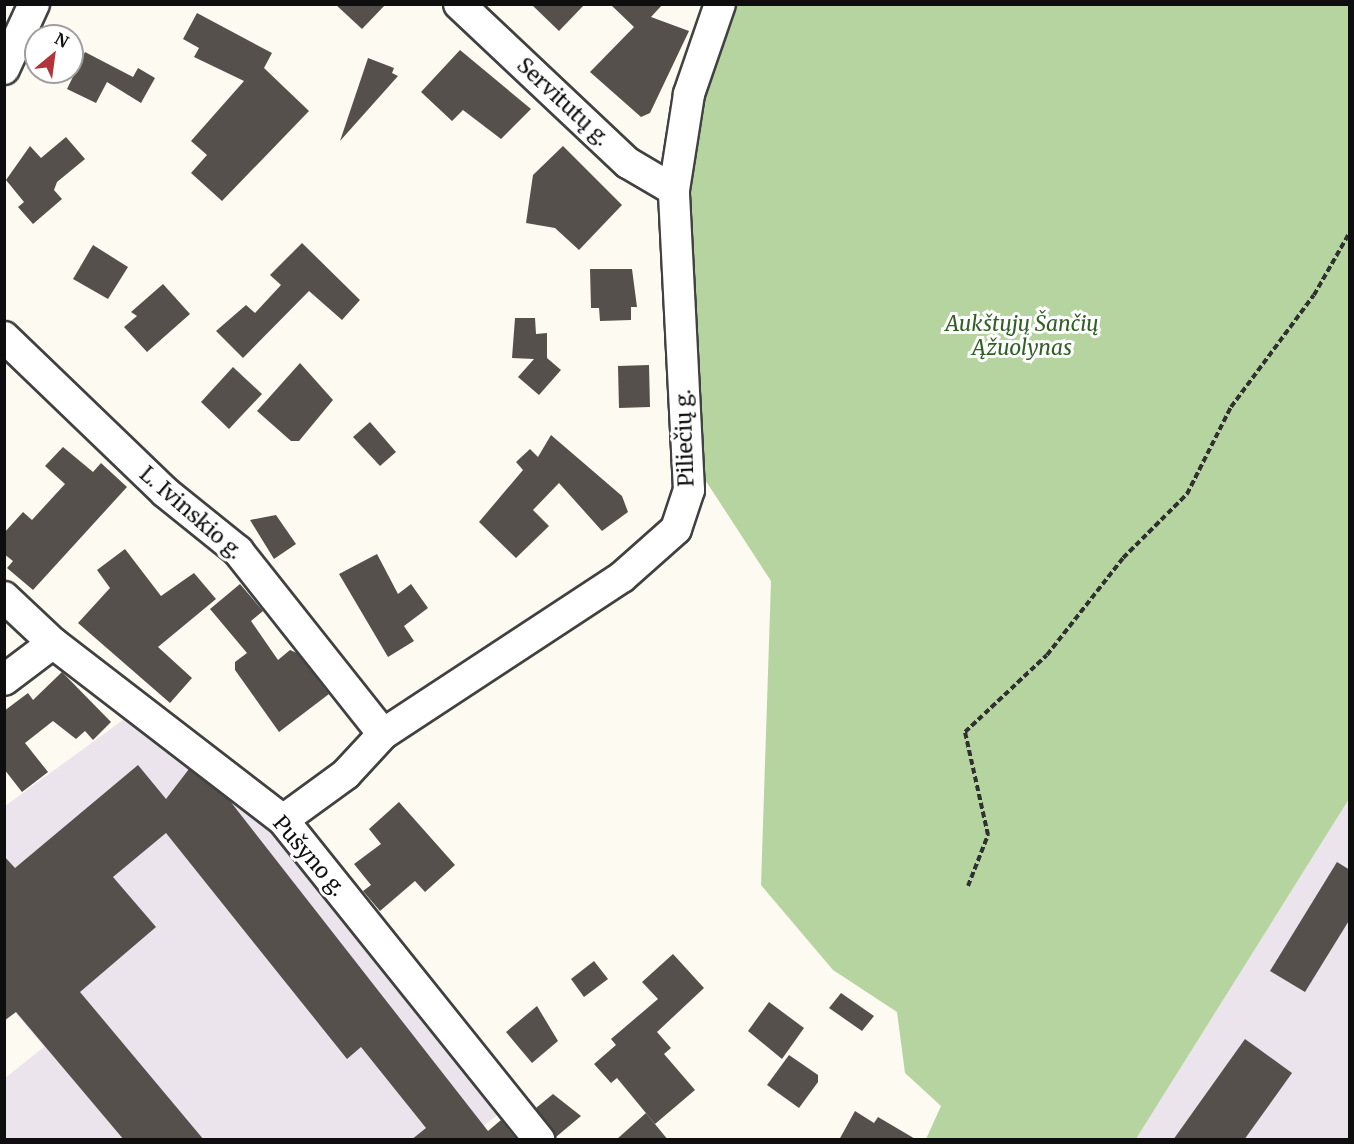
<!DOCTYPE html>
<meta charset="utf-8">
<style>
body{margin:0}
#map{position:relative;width:1354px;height:1144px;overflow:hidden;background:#fdfbf1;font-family:Merriweather,serif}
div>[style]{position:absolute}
.industrial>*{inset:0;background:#ebe4ec}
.forest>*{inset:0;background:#b6d49f}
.building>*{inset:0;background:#56504c}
.path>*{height:4px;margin-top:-2px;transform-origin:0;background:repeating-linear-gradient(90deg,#303030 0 6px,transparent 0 9px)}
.roads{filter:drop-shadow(2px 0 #414141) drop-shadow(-2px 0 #414141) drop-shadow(0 2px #414141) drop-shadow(0 -2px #414141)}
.street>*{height:30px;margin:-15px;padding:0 15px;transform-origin:15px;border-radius:15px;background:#fff}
span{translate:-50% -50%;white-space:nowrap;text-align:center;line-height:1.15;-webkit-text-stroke:6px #fff;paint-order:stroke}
.street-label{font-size:21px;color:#0e0e0e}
.park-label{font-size:21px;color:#316025;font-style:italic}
.frame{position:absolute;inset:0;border:6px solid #0e0e0e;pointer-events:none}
.north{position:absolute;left:24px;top:24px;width:60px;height:60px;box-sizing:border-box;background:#fff;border:2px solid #9f9f9f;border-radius:50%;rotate:29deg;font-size:16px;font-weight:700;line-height:24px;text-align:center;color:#0e0e0e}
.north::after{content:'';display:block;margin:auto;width:21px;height:27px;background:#b03439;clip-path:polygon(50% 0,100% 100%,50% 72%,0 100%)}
</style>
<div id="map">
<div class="industrial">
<i style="clip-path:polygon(127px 717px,255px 810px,500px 1113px,467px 1139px,5px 1140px,5px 1078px,44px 1047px,5px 1000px,5px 806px)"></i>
<i style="clip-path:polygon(1349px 799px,1349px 1139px,1136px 1139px)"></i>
</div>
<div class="forest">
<i style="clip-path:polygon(735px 5px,1349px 5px,1349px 799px,1136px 1139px,926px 1139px,941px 1106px,905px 1073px,897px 1012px,833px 970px,761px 885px,771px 581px,700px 472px,688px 197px,703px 101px)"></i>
</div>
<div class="building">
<i style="clip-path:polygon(335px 4px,386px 4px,362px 29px)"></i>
<i style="clip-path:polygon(531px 4px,585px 4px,559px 31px)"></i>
<i style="clip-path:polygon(610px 4px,663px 4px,651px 17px,689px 31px,650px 113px,641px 117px,590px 72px,634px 27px)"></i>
<i style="clip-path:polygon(197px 13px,272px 53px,264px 68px,309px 111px,222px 201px,191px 173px,207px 155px,191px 141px,244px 81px,194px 57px,199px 48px,183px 39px)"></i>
<i style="clip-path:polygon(460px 50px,531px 109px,501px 139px,463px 110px,452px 121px,421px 92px)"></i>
<i style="clip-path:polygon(85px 52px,133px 77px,138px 68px,155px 78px,141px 103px,107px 82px,96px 103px,67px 89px)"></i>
<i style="clip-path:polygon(368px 58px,394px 68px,392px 73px,398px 76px,340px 141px)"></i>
<i style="clip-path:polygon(66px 137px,85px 159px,57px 182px,54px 190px,62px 199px,33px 224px,18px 207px,24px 202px,6px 180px,30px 146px,41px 158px)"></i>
<i style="clip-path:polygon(563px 146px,622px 205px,579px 250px,555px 228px,526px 223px,533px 175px)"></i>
<i style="clip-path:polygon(302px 243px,360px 300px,342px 320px,309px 291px,243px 358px,216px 331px,246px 305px,255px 313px,281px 285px,270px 275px)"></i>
<i style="clip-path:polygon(93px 245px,128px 267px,108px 299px,73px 279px)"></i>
<i style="clip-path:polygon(590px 269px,632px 269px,637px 307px,631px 307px,631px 320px,600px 321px,599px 308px,591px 308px)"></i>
<i style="clip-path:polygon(163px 284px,190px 314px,147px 352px,124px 327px,137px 316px,131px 312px)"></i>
<i style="clip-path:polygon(515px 318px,535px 318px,536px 334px,547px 333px,547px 358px,561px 370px,539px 395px,518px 377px,534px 359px,512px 358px)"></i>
<i style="clip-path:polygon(300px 363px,333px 400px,299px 441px,291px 441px,257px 411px)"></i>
<i style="clip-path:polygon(649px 365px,650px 407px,619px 408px,618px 366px)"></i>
<i style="clip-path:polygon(233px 367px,262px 394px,229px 429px,201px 402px)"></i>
<i style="clip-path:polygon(370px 422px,396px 452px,380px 466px,353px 437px)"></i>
<i style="clip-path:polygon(551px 435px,622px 496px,628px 512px,602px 531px,559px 483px,533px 510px,549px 526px,516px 558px,479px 522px,523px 470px,516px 462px,530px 449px,538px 457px)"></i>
<i style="clip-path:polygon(63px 447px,93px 472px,101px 463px,127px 487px,33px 590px,7px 568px,13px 561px,4px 554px,4px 533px,23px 512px,32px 520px,65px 484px,45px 466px)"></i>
<i style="clip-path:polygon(276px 515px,296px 544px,274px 559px,250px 520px)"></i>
<i style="clip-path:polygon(125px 549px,161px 596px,194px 573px,216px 599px,158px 647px,192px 678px,170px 703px,78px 623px,110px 588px,97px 570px)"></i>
<i style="clip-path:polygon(377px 554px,398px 594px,411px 584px,428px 608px,404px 626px,414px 641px,388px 657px,339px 574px)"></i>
<i style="clip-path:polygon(240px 584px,263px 611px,251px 621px,278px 660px,290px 650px,297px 653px,329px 694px,279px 732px,235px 670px,235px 662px,247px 653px,210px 609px)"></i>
<i style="clip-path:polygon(62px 672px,111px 722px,93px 740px,85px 731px,76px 739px,53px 721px,25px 743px,48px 772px,22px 792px,4px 769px,4px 711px,28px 693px,33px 700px)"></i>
<i style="clip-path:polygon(138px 765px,166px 799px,189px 769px,230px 801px,488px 1131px,501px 1120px,517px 1140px,411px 1140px,426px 1128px,361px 1047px,347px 1059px,166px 833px,113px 877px,156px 927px,80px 992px,204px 1140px,124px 1140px,16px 1012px,4px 1021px,4px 856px,15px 868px)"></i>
<i style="clip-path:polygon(399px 802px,455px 865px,425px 892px,415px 881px,380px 911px,363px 891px,371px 885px,354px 864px,381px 844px,369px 829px)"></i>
<i style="clip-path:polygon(1337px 862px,1350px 870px,1350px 919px,1305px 992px,1270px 971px)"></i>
<i style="clip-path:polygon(673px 954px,704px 988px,657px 1032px,671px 1048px,664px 1054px,695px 1090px,655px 1124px,617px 1078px,611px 1083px,594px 1064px,616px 1045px,611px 1039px,658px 999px,642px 982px)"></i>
<i style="clip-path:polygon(594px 961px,608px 979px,584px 997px,571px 979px)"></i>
<i style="clip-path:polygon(841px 993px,874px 1016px,862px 1031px,829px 1008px)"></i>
<i style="clip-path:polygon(769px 1002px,804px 1028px,782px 1059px,748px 1031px)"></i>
<i style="clip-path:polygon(537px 1006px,558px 1041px,532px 1063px,506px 1032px)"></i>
<i style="clip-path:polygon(1245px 1039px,1292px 1073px,1244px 1140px,1173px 1140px)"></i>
<i style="clip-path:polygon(789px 1055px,818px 1075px,818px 1082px,799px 1108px,767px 1085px)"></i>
<i style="clip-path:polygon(553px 1094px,581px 1116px,556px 1137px,536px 1108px)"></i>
<i style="clip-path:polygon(855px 1111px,874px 1123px,878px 1117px,917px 1140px,839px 1140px)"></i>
<i style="clip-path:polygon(646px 1113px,668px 1140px,616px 1140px)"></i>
</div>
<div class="path">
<i style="left:968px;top:886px;width:55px;rotate:-68.6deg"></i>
<i style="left:988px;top:835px;width:106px;rotate:-102.6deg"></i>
<i style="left:965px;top:732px;width:112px;rotate:-43.2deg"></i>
<i style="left:1047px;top:655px;width:123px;rotate:-51.9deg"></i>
<i style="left:1123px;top:558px;width:91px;rotate:-45deg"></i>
<i style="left:1187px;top:494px;width:97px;rotate:-63.2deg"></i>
<i style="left:1231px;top:407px;width:139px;rotate:-53.5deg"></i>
<i style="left:1314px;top:295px;width:73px;rotate:-60.3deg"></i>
</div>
<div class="roads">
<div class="street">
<i style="left:459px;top:4px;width:232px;rotate:43.3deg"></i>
<i style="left:628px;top:163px;width:53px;rotate:30.4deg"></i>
<i style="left:4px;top:69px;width:72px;rotate:-65.2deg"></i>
<i style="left:4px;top:337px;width:223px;rotate:43.9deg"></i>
<i style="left:165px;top:492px;width:94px;rotate:38.9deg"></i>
<i style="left:238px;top:551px;width:233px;rotate:51.6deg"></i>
<i style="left:4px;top:597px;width:67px;rotate:43.2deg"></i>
<i style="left:53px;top:643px;width:290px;rotate:37.6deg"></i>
<i style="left:283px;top:820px;width:410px;rotate:51.3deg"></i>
<i style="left:4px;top:680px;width:61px;rotate:-37.1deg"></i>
<i style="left:283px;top:820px;width:78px;rotate:-36.1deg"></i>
<i style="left:346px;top:774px;width:54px;rotate:-47.2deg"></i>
<i style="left:383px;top:734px;width:286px;rotate:-33.3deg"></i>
<i style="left:622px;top:577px;width:72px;rotate:-41.6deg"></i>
<i style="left:676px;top:529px;width:41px;rotate:-71.6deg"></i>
<i style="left:689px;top:490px;width:300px;rotate:-92.9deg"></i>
<i style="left:674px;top:190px;width:97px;rotate:-81.1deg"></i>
<i style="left:689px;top:94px;width:95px;rotate:-71deg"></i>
</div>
</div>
<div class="street-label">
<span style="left:563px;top:102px;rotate:43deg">Servitutų g.</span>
<span style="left:685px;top:438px;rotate:-92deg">Piliečių g.</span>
<span style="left:191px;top:513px;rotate:41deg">L. Ivinskio g.</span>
<span style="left:309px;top:856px;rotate:49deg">Pušyno g.</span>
</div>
<div class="park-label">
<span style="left:1022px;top:336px">Aukštųjų Šančių<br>Ąžuolynas</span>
</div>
<div class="frame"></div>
<div class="north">N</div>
</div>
